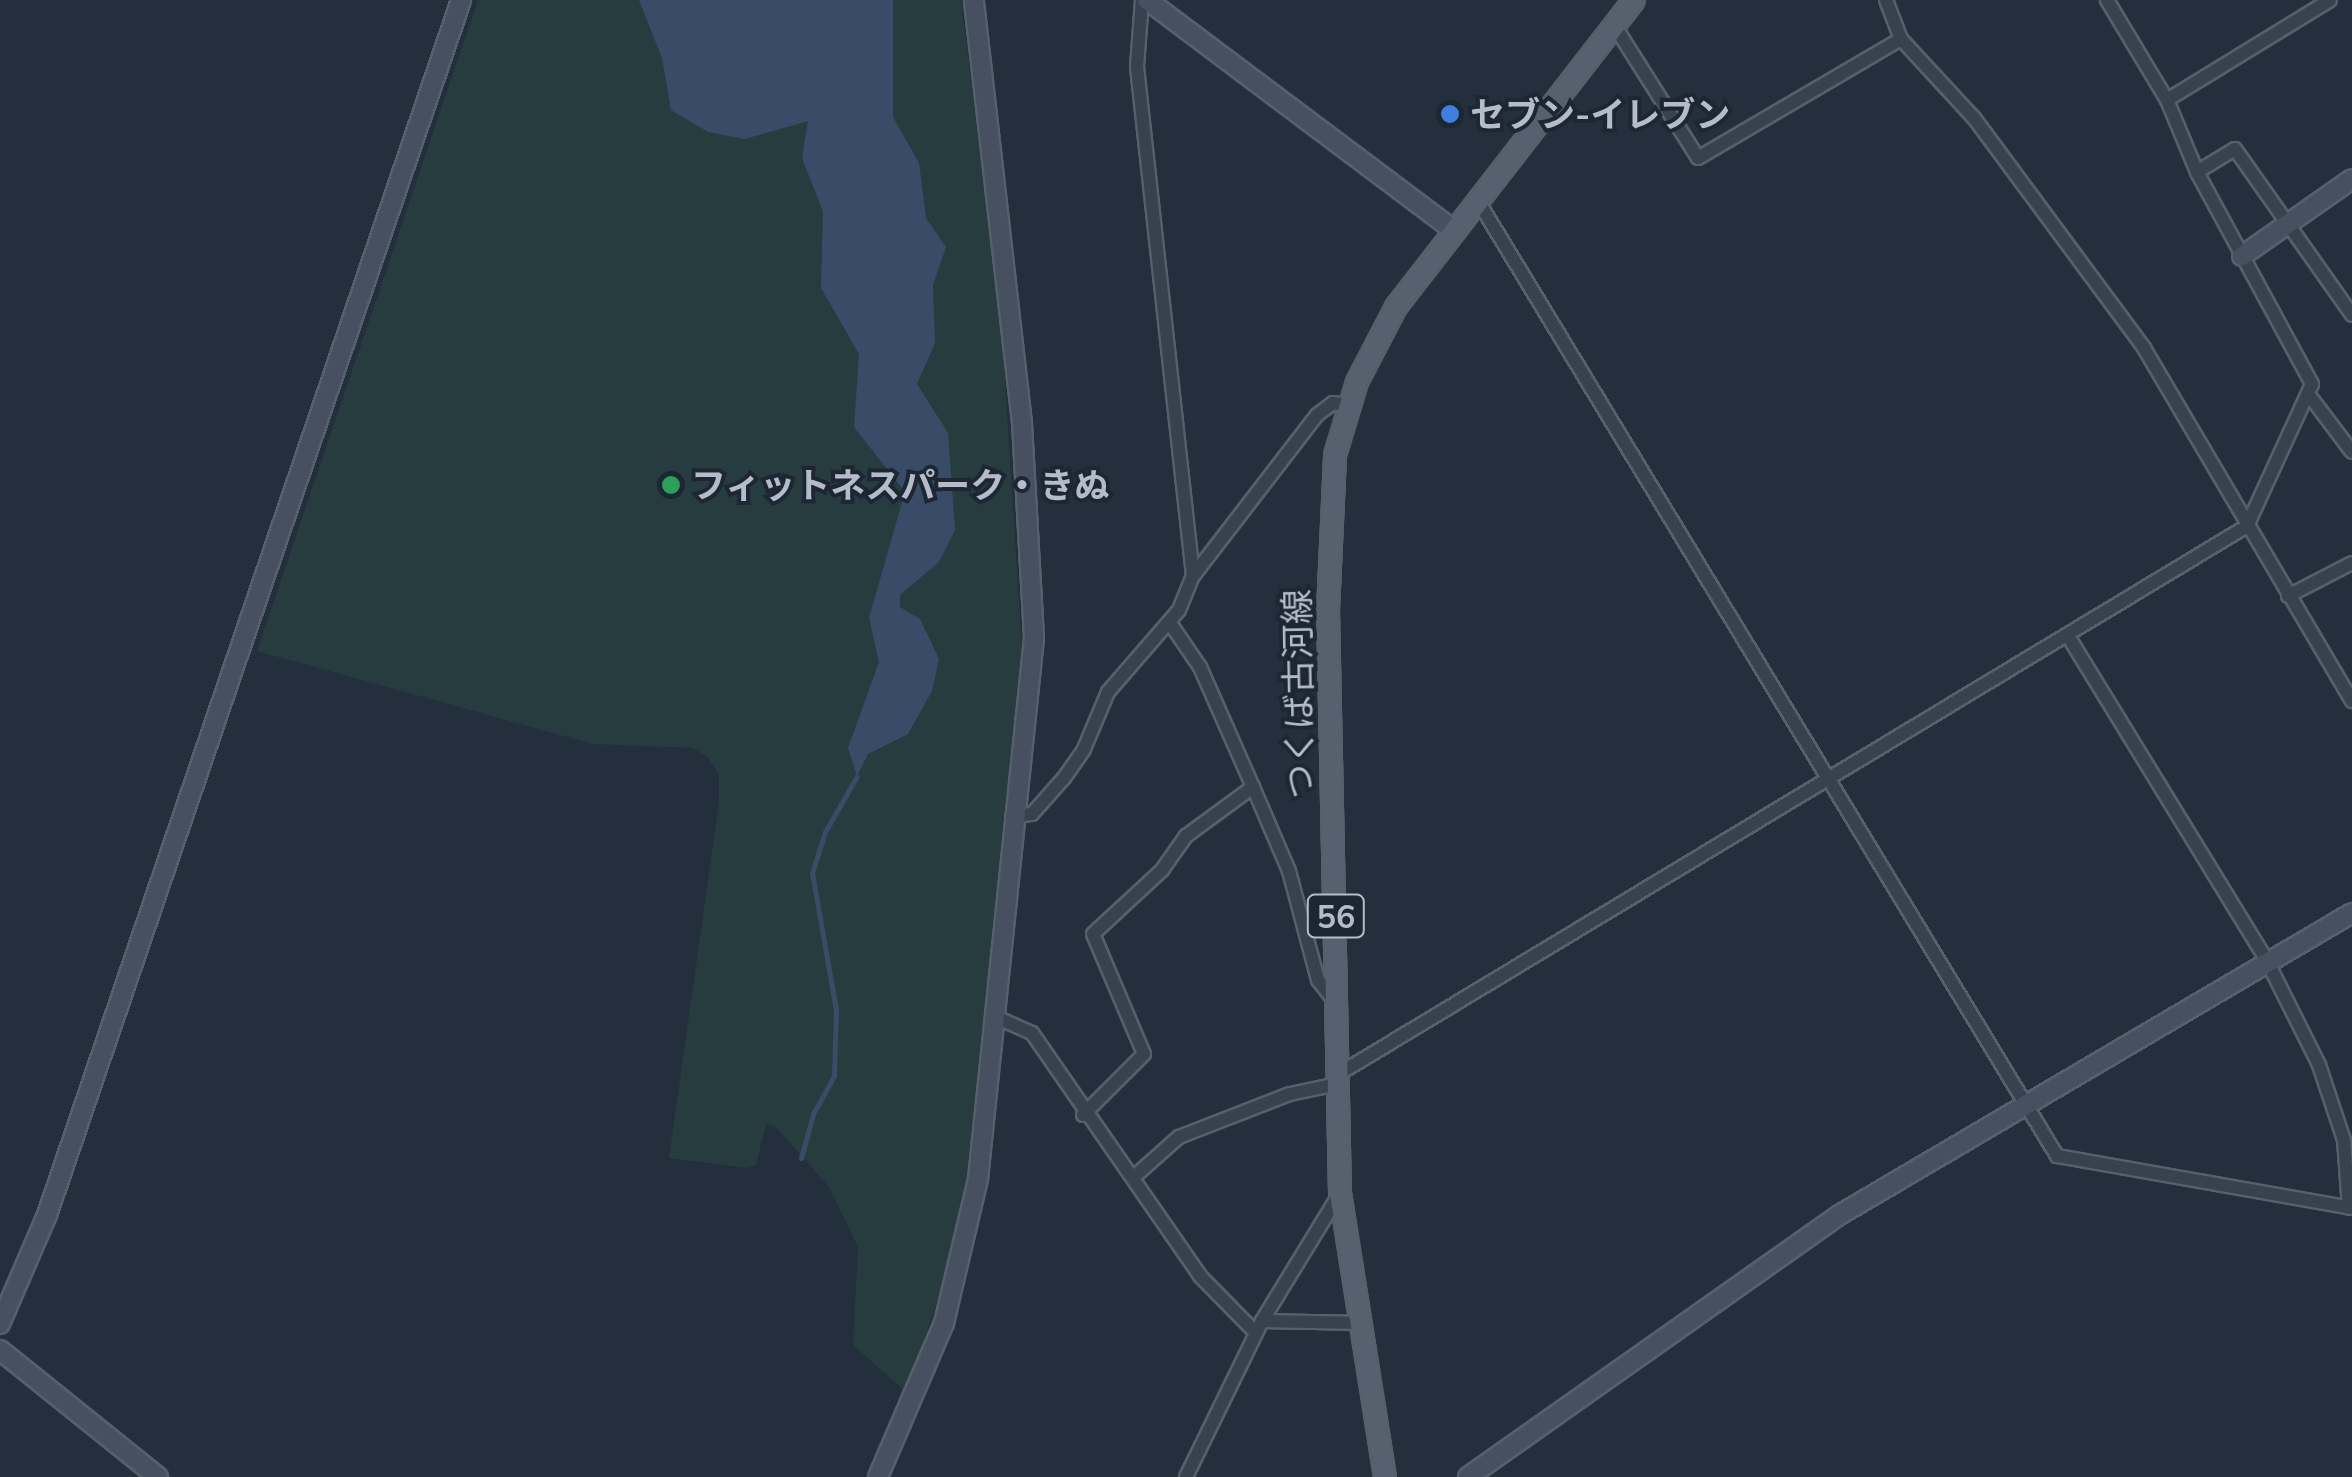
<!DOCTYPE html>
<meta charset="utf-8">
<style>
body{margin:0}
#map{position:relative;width:2352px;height:1477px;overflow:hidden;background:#242f3e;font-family:Mulish,"Noto Sans JP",sans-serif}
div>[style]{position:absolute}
.green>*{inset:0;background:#263c3f}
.water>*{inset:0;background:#394c67}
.stream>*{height:5px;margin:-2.5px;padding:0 2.5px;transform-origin:2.5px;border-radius:2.5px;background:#394c67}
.roads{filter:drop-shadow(2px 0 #565f6c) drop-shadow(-2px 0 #565f6c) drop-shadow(0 2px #565f6c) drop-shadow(0 -2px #565f6c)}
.street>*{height:12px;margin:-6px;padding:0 6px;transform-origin:6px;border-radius:6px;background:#38414e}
.secondary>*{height:18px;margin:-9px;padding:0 9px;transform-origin:9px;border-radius:9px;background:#465061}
.primary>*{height:20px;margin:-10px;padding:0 10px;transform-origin:10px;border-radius:10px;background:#56606e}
.dots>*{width:28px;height:28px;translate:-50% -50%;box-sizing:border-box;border:5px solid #1d2633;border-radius:50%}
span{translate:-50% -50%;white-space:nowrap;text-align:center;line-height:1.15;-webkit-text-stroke:8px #1d2633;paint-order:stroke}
.shield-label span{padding:2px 8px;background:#1d2633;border:2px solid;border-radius:8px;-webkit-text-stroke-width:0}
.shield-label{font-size:32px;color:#b4bcc9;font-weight:700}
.poi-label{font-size:35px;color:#b4bcc9;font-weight:700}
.left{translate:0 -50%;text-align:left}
.street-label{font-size:35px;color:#b4bcc9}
</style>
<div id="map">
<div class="green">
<i style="clip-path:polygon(478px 0,961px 0,1001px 318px,1022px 649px,969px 1180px,946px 1276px,906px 1392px,853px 1345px,858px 1247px,829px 1187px,775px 1126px,766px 1124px,756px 1165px,747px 1168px,669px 1158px,719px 802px,719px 775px,708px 757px,693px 748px,593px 744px,257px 651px)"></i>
</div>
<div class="water">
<i style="clip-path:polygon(639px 0,893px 0,893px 117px,919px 163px,926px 218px,946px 247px,933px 285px,935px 343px,917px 384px,948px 433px,955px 530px,939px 562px,900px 595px,900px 607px,920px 619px,939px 659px,932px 691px,908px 734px,868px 754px,857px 776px,848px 748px,879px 662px,869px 618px,905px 492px,854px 427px,859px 354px,821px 288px,823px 212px,802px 158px,808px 121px,745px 139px,708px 132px,671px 110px,662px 58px)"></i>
</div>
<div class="stream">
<i style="left:801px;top:1158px;width:46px;rotate:-74.7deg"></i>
<i style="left:813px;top:1114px;width:43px;rotate:-61.1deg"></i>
<i style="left:834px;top:1076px;width:66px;rotate:-88.3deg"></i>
<i style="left:836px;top:1010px;width:139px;rotate:-99.9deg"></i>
<i style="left:812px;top:873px;width:43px;rotate:-72.4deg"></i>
<i style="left:825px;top:832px;width:64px;rotate:-60.3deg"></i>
</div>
<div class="roads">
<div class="street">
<i style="left:1142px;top:0;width:67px;rotate:94.3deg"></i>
<i style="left:1137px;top:67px;width:512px;rotate:83.72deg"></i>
<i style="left:1886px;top:0;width:42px;rotate:69deg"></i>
<i style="left:1901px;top:39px;width:108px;rotate:47.3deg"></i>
<i style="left:1974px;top:118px;width:286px;rotate:53.5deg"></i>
<i style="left:2144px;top:348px;width:410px;rotate:59.5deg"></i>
<i style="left:1614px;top:25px;width:157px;rotate:57.7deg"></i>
<i style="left:1698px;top:158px;width:235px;rotate:-30.4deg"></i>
<i style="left:2167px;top:100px;width:191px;rotate:-31.5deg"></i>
<i style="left:2197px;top:172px;width:44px;rotate:-31.2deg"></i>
<i style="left:2235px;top:149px;width:203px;rotate:54.8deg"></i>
<i style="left:1478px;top:201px;width:1117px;rotate:58.77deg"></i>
<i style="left:2057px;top:1156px;width:300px;rotate:10deg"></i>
<i style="left:2309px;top:395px;width:71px;rotate:53deg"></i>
<i style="left:2288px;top:596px;width:72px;rotate:-27.3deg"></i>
<i style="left:1170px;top:623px;width:53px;rotate:55.7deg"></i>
<i style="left:1200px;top:667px;width:131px;rotate:66.2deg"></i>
<i style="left:1253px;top:787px;width:91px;rotate:66.8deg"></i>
<i style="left:1289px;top:871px;width:113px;rotate:75.1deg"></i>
<i style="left:1318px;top:980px;width:28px;rotate:52deg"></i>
<i style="left:2068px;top:636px;width:383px;rotate:58.5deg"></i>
<i style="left:2268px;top:963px;width:114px;rotate:63.4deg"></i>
<i style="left:2319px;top:1065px;width:79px;rotate:71.6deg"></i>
<i style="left:2344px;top:1140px;width:68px;rotate:85.8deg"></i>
<i style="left:1012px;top:817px;width:20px;rotate:-9deg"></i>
<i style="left:1032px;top:814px;width:48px;rotate:-48.4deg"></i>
<i style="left:1064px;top:778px;width:35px;rotate:-55deg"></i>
<i style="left:1084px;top:749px;width:62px;rotate:-67.2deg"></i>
<i style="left:1108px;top:692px;width:108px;rotate:-49.1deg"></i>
<i style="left:1179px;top:610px;width:37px;rotate:-68deg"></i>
<i style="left:1193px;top:576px;width:203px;rotate:-52.4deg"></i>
<i style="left:1317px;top:415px;width:20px;rotate:-37deg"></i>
<i style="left:1333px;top:403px;width:15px;rotate:8deg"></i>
<i style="left:998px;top:1018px;width:37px;rotate:24deg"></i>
<i style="left:1032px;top:1033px;width:295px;rotate:55.3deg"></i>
<i style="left:1200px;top:1276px;width:80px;rotate:45.5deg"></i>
<i style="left:1337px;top:1075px;width:1063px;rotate:-31.1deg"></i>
<i style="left:2247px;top:526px;width:156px;rotate:-65.4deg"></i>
<i style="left:2312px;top:384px;width:241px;rotate:-118.5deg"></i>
<i style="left:2197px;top:172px;width:78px;rotate:-112.6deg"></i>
<i style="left:2167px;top:100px;width:117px;rotate:-121deg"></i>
<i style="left:1083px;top:1115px;width:86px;rotate:-45deg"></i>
<i style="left:1144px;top:1054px;width:130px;rotate:-113deg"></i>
<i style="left:1093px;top:934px;width:94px;rotate:-42.8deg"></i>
<i style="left:1162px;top:870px;width:42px;rotate:-54.8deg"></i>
<i style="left:1186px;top:836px;width:83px;rotate:-36.2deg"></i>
<i style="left:1135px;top:1176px;width:59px;rotate:-41.6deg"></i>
<i style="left:1179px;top:1137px;width:119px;rotate:-21.2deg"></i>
<i style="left:1290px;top:1094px;width:48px;rotate:-12deg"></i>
<i style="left:1262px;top:1321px;width:102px;rotate:1.1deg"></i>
<i style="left:1186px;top:1477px;width:174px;rotate:-64deg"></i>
<i style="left:1262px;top:1321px;width:150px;rotate:-58.6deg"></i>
</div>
<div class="secondary">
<i style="left:1147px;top:0;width:385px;rotate:36.9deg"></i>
<i style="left:2242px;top:256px;width:134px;rotate:-35deg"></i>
<i style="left:0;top:1324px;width:119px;rotate:-66.7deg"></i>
<i style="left:47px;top:1215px;width:1284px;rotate:-71.18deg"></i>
<i style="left:0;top:1350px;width:203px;rotate:38.8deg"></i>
<i style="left:878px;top:1477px;width:168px;rotate:-66.8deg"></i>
<i style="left:944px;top:1323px;width:148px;rotate:-76.7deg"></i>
<i style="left:978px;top:1179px;width:544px;rotate:-84.09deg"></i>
<i style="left:1034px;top:638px;width:215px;rotate:-93.2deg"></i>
<i style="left:1022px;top:423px;width:426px;rotate:-96.5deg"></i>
<i style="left:1468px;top:1477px;width:456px;rotate:-35.2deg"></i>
<i style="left:1841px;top:1214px;width:593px;rotate:-30.5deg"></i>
</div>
<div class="primary">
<i style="left:1385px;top:1477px;width:288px;rotate:-99deg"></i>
<i style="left:1340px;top:1193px;width:582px;rotate:-91.18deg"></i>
<i style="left:1328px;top:611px;width:156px;rotate:-87.4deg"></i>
<i style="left:1335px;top:455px;width:76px;rotate:-73.2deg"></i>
<i style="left:1357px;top:382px;width:85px;rotate:-62.5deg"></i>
<i style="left:1396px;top:307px;width:388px;rotate:-52.2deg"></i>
</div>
</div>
<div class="dots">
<i style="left:1450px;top:114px;background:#3f7fe0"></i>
<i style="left:671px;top:485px;background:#2e9e5b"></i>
</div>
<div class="shield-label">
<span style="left:1336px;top:916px">56</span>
</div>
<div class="poi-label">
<span class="left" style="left:1470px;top:114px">セブン-イレブン</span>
<span class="left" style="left:691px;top:485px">フィットネスパーク・きぬ</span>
</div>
<div class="street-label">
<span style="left:1298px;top:694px;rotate:-91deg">つくば古河線</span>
</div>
</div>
